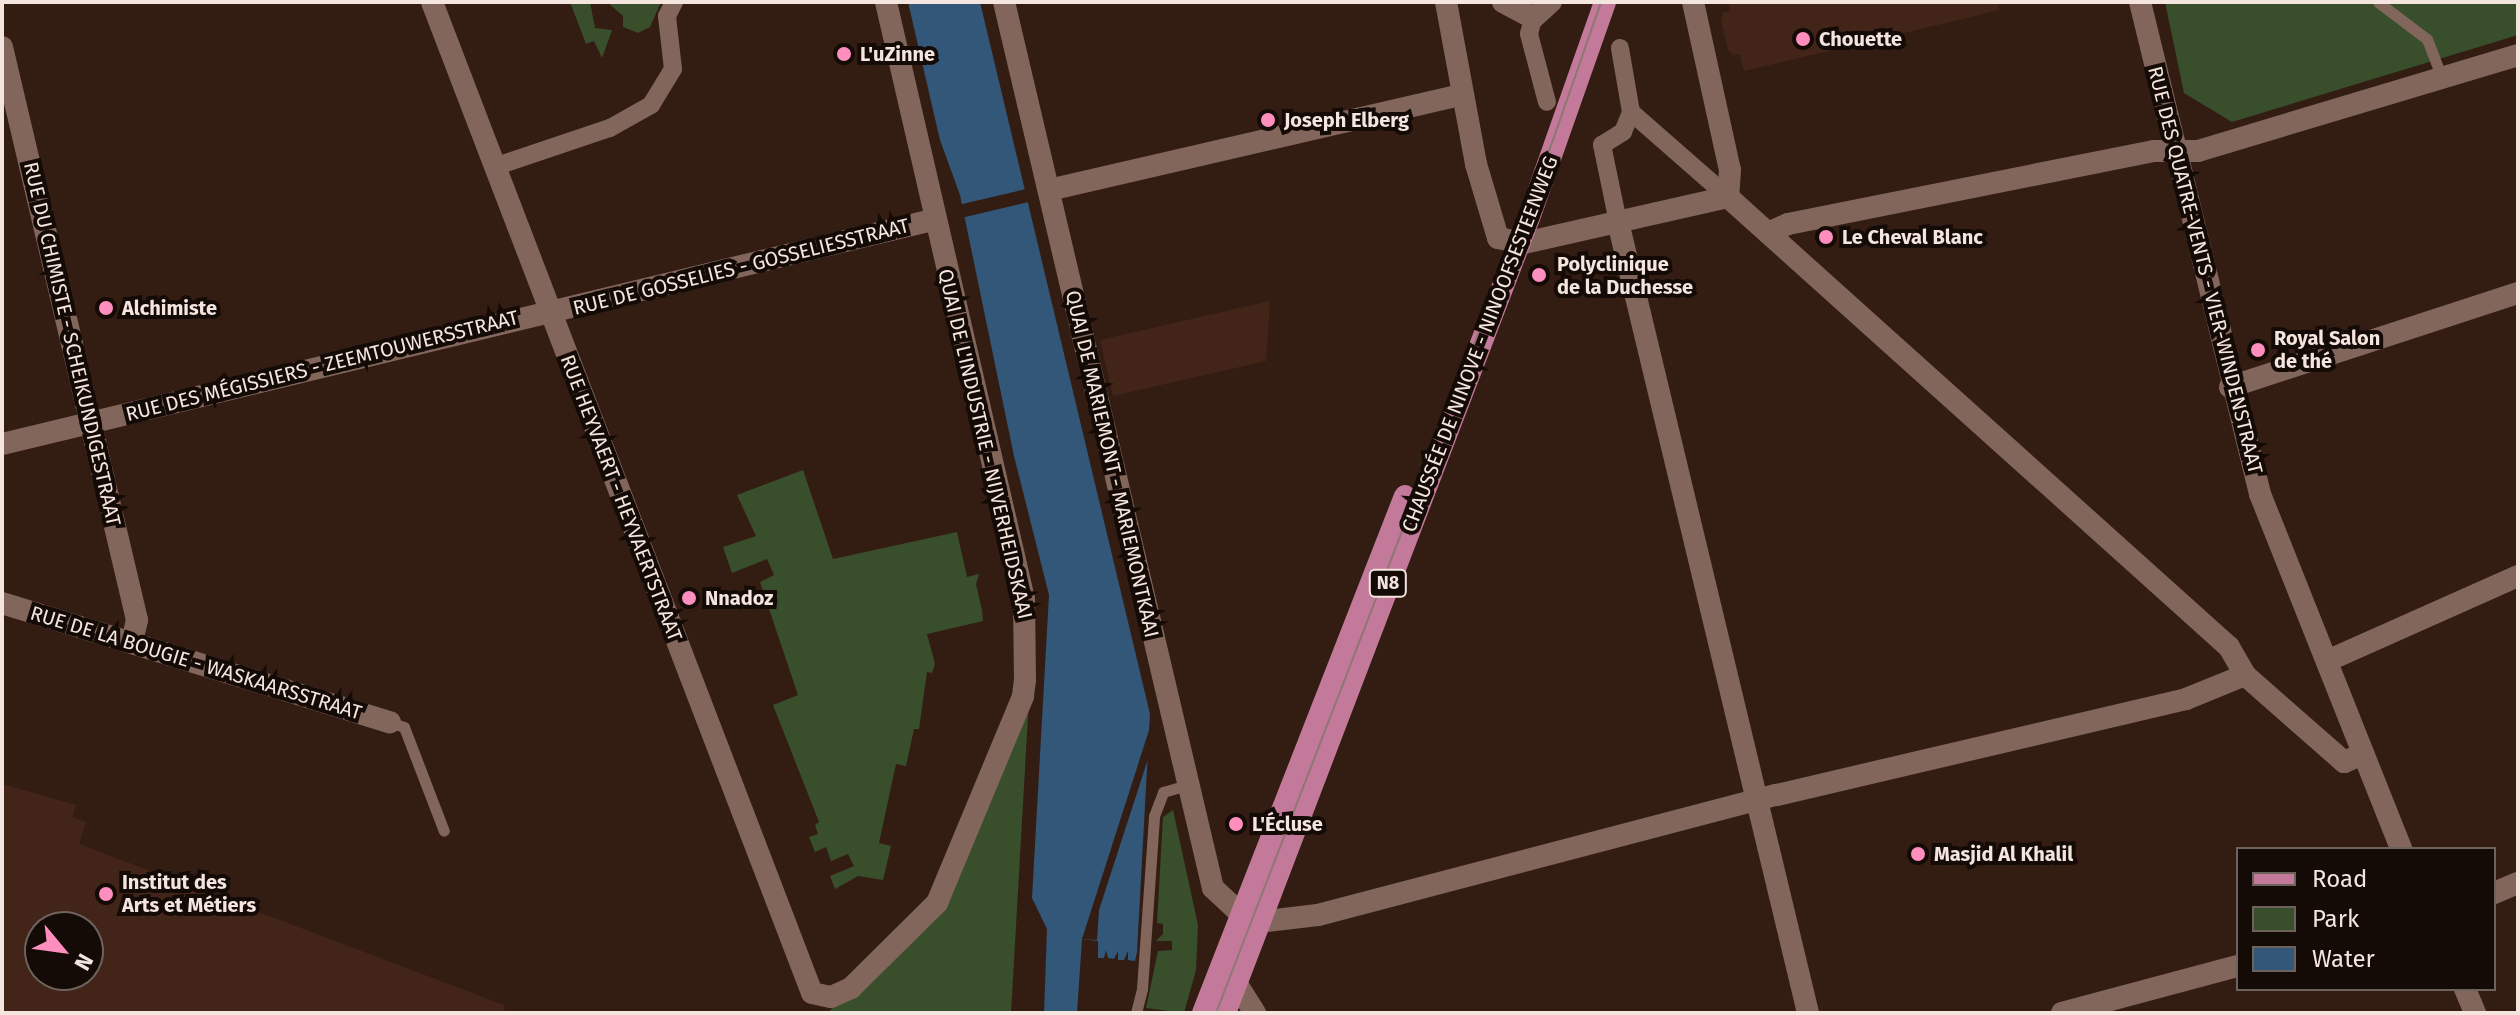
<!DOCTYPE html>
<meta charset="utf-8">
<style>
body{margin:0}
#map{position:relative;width:2520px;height:1015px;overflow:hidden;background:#331d13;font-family:"Fira Sans",sans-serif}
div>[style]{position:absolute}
.built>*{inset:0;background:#422518}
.green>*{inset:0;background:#394e2b}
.water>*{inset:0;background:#325779}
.pier>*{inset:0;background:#331d13}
.service>*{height:11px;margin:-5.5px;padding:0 5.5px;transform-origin:5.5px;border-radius:5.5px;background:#82665b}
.pedestrian>*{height:18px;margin:-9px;padding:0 9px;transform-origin:9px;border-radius:9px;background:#82665b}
.minor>*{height:22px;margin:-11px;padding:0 11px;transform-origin:11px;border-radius:11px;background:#82665b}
.tertiary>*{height:22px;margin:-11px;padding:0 11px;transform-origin:11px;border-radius:11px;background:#82665b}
.primary>*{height:22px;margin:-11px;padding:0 11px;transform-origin:11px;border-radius:11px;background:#c37999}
.tram>*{height:2px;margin:-1px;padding:0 1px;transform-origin:1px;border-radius:1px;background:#8b7870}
.dots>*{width:22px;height:22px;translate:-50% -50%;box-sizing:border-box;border:4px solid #140a06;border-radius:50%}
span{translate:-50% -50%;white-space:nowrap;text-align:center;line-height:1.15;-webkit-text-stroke:8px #140a06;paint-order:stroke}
.shield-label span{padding:2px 6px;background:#140a06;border:2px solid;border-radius:6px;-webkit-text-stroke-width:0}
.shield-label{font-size:18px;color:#f5e5df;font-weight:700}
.poi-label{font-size:20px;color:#f5e5df;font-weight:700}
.left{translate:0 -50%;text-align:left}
.street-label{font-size:20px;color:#f5e5df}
.frame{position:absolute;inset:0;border:4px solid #f5e5df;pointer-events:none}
.legend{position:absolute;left:2236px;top:847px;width:260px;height:144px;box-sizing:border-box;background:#140a06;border:2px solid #6e625d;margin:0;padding:10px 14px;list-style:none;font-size:24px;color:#f5e5df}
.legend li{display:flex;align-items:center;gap:16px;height:40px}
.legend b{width:40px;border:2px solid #6e625d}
.north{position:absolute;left:24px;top:911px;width:80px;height:80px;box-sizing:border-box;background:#140a06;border:2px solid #6e625d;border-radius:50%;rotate:119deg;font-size:22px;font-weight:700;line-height:32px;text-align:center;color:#f5e5df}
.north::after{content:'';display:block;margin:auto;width:28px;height:36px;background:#fe8ebd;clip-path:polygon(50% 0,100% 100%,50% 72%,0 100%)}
</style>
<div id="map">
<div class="built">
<i style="clip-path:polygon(1728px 2px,1998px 2px,2000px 10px,1744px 71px,1740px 54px,1733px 55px,1728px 49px,1721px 20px,1723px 13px,1730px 11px)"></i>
<i style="clip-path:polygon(1270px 301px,1266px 361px,1113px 396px,1100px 340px)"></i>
<i style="clip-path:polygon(evenodd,2px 784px,76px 805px,72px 817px,86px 822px,79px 844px,504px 1005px,505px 1013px,2px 1013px,2px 784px,40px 927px,88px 927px,88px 975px,40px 975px,40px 927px)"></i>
</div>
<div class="green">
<i style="clip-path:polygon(570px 2px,590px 2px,595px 28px,612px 30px,602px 58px,594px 41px,586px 44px)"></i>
<i style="clip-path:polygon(607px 2px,661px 2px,650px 27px,638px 33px,623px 27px,623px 16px)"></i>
<i style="clip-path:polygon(2165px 2px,2518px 2px,2518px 35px,2232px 122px,2184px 93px)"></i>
<i style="clip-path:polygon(803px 470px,833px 559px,957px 532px,967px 577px,979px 574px,976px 584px,982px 610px,983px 621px,927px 634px,935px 664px,932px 673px,927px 672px,919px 729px,914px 729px,906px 766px,896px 764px,879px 843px,891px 846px,883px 880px,858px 876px,835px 889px,830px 876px,854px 866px,848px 854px,831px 861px,826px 847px,815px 852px,809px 837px,818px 834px,815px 825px,819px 822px,773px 705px,798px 695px,760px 582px,774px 575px,767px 559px,732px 573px,723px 547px,756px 536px,737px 495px)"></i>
<i style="clip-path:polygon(1029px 699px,1011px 1013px,827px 1013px,924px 927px)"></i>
<i style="clip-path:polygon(1173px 810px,1198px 925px,1196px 970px,1184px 1013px,1146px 1008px,1158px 951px,1172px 950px,1172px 941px,1156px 941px,1163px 934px,1163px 924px,1157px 923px,1163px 817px)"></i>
</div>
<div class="water">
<i style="clip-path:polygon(908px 2px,980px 2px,1150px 714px,1137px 952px,1135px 961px,1128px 960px,1128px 951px,1124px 960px,1118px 960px,1118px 951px,1114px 959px,1108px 958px,1106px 950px,1104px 958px,1098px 958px,1098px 941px,1082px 939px,1077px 1013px,1044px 1013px,1047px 929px,1032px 898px,1049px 595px,1014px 456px,960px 195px,940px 140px)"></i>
</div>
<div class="pier">
<i style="clip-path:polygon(1026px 189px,1029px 202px,961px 218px,958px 205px)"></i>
<i style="clip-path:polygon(1151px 724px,1148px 759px,1099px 910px,1097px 940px,1082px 939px)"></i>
</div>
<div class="service">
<i style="left:2378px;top:2px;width:61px;rotate:37.1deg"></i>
<i style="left:2427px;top:39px;width:42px;rotate:69deg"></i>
<i style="left:390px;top:722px;width:15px;rotate:20deg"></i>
<i style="left:404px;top:727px;width:111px;rotate:69deg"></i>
<i style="left:1136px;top:1013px;width:25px;rotate:-76deg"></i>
<i style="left:1142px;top:989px;width:173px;rotate:-86deg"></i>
<i style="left:1154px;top:816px;width:26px;rotate:-69deg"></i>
<i style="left:1163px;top:792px;width:26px;rotate:-16deg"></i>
</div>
<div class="pedestrian">
<i style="left:1533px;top:18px;width:16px;rotate:104deg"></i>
<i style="left:1529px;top:34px;width:70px;rotate:75.2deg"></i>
<i style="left:1631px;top:112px;width:129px;rotate:41.2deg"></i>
<i style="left:494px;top:167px;width:122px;rotate:-18.6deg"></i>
<i style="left:610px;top:128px;width:47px;rotate:-29.3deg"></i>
<i style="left:651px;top:105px;width:42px;rotate:-58.6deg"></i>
<i style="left:673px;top:69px;width:53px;rotate:-96.5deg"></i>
<i style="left:667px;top:16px;width:16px;rotate:-63deg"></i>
<i style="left:1618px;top:222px;width:79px;rotate:-101.7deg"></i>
<i style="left:1602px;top:145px;width:25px;rotate:-32deg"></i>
<i style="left:1623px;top:132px;width:22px;rotate:-68deg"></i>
<i style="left:1631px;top:112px;width:65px;rotate:-99.8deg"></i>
</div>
<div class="minor">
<i style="left:432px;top:2px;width:1061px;rotate:69.02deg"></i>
<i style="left:812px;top:993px;width:19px;rotate:12deg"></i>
<i style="left:831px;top:997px;width:22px;rotate:-24deg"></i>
<i style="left:851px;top:988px;width:121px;rotate:-44.7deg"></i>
<i style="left:937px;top:903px;width:224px;rotate:-67.4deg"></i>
<i style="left:1023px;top:696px;width:16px;rotate:-83deg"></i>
<i style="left:1025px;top:680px;width:81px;rotate:-90.7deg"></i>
<i style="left:1024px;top:599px;width:613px;rotate:-103.02deg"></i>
<i style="left:1446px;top:2px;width:165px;rotate:79.5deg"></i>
<i style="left:1476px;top:164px;width:77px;rotate:73.4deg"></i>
<i style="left:1498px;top:238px;width:26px;rotate:11deg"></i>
<i style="left:1524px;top:243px;width:209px;rotate:-12.7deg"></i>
<i style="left:1503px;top:2px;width:34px;rotate:28deg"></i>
<i style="left:1533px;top:18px;width:24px;rotate:-42deg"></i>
<i style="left:1693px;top:2px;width:172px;rotate:77.6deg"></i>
<i style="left:1730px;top:170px;width:27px;rotate:94deg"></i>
<i style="left:2140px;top:2px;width:506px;rotate:76.29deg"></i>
<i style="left:2260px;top:494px;width:382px;rotate:68.3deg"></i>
<i style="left:2px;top:47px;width:589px;rotate:76.74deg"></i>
<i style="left:137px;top:620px;width:23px;rotate:103deg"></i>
<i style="left:1049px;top:190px;width:424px;rotate:-13deg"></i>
<i style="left:1728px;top:197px;width:673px;rotate:41.93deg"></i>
<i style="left:2229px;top:647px;width:32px;rotate:60deg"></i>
<i style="left:2245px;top:675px;width:132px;rotate:41.3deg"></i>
<i style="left:2344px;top:762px;width:21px;rotate:-23deg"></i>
<i style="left:1618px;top:222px;width:813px;rotate:76.49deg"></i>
<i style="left:1768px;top:233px;width:22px;rotate:-24deg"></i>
<i style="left:1788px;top:224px;width:373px;rotate:-11.3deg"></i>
<i style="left:2154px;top:151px;width:44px"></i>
<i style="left:2198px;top:151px;width:334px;rotate:-16.7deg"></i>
<i style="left:2230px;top:387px;width:303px;rotate:-18.1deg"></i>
<i style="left:2px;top:444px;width:957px;rotate:-13.54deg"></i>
<i style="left:2px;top:603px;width:406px;rotate:17.1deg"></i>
<i style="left:2327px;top:661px;width:209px;rotate:-24deg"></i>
<i style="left:1244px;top:915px;width:17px;rotate:25deg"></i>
<i style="left:1259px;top:922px;width:59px;rotate:-6.8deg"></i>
<i style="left:1318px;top:915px;width:474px;rotate:-14.7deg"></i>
<i style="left:1777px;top:795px;width:420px;rotate:-13.2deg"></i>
<i style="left:2186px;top:699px;width:64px;rotate:-22.1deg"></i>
<i style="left:1228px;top:970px;width:51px;rotate:57.9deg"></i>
<i style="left:2465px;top:989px;width:26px;rotate:67deg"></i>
</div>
<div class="tertiary">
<i style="left:1004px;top:2px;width:910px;rotate:76.73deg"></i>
<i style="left:1213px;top:888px;width:38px;rotate:43deg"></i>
<i style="left:2494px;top:893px;width:26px;rotate:-23deg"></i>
<i style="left:2062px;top:1013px;width:182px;rotate:-15deg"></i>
</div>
<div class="primary">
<i style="left:1203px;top:1013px;width:555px;rotate:-68.66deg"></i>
<i style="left:1225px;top:1013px;width:851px;rotate:-69.07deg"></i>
<i style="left:1529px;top:218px;width:229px;rotate:-70.6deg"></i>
</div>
<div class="tram">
<i style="left:1410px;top:535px;width:368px;rotate:-68.7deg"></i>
<i style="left:1216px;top:1013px;width:936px;rotate:-68.89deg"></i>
<i style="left:1553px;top:140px;width:146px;rotate:-70.8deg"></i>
</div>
<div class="dots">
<i style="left:1803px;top:39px;background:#fe8ebd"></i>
<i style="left:844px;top:54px;background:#fe8ebd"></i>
<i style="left:1268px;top:120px;background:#fe8ebd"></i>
<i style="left:1826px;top:237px;background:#fe8ebd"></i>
<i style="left:1539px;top:275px;background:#fe8ebd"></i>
<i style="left:106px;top:308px;background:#fe8ebd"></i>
<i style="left:2258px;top:350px;background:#fe8ebd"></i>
<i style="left:689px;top:598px;background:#fe8ebd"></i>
<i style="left:1236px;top:824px;background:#fe8ebd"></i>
<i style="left:1918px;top:854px;background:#fe8ebd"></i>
<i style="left:106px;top:894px;background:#fe8ebd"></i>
</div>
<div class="shield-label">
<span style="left:1388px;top:583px">N8</span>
</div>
<div class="poi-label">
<span class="left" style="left:1819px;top:39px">Chouette</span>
<span class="left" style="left:860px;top:54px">L'uZinne</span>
<span class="left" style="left:1284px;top:120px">Joseph Elberg</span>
<span class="left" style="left:1842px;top:237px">Le Cheval Blanc</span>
<span class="left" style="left:1557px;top:276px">Polyclinique<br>de la Duchesse</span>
<span class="left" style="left:122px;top:308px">Alchimiste</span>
<span class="left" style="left:2274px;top:350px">Royal Salon<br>de thé</span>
<span class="left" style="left:705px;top:598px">Nnadoz</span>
<span class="left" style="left:1252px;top:824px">L'Écluse</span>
<span class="left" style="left:1934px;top:854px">Masjid Al Khalil</span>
<span class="left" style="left:122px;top:894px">Institut des<br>Arts et Métiers</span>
</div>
<div class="street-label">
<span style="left:741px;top:267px;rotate:-14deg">RUE DE GOSSELIES - GOSSELIESSTRAAT</span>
<span style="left:2205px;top:270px;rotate:76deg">RUE DES QUATRE-VENTS - VIER-WINDENSTRAAT</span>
<span style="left:72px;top:344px;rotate:77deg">RUE DU CHIMISTE - SCHEIKUNDIGESTRAAT</span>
<span style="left:1480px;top:344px;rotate:-69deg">CHAUSSÉE DE NINOVE - NINOOFSESTEENWEG</span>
<span style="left:322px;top:366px;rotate:-14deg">RUE DES MÉGISSIERS - ZEEMTOUWERSSTRAAT</span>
<span style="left:985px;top:444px;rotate:77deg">QUAI DE L'INDUSTRIE - NIJVERHEIDSKAAI</span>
<span style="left:1112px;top:464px;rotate:77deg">QUAI DE MARIEMONT - MARIEMONTKAAI</span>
<span style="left:621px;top:498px;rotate:69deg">RUE HEYVAERT - HEYVAERTSTRAAT</span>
<span style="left:196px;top:663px;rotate:17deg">RUE DE LA BOUGIE - WASKAARSSTRAAT</span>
</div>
<div class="frame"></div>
<ul class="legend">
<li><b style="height:10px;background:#c37999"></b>Road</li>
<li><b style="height:22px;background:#394e2b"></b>Park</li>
<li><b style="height:22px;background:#325779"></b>Water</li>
</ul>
<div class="north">N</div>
</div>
